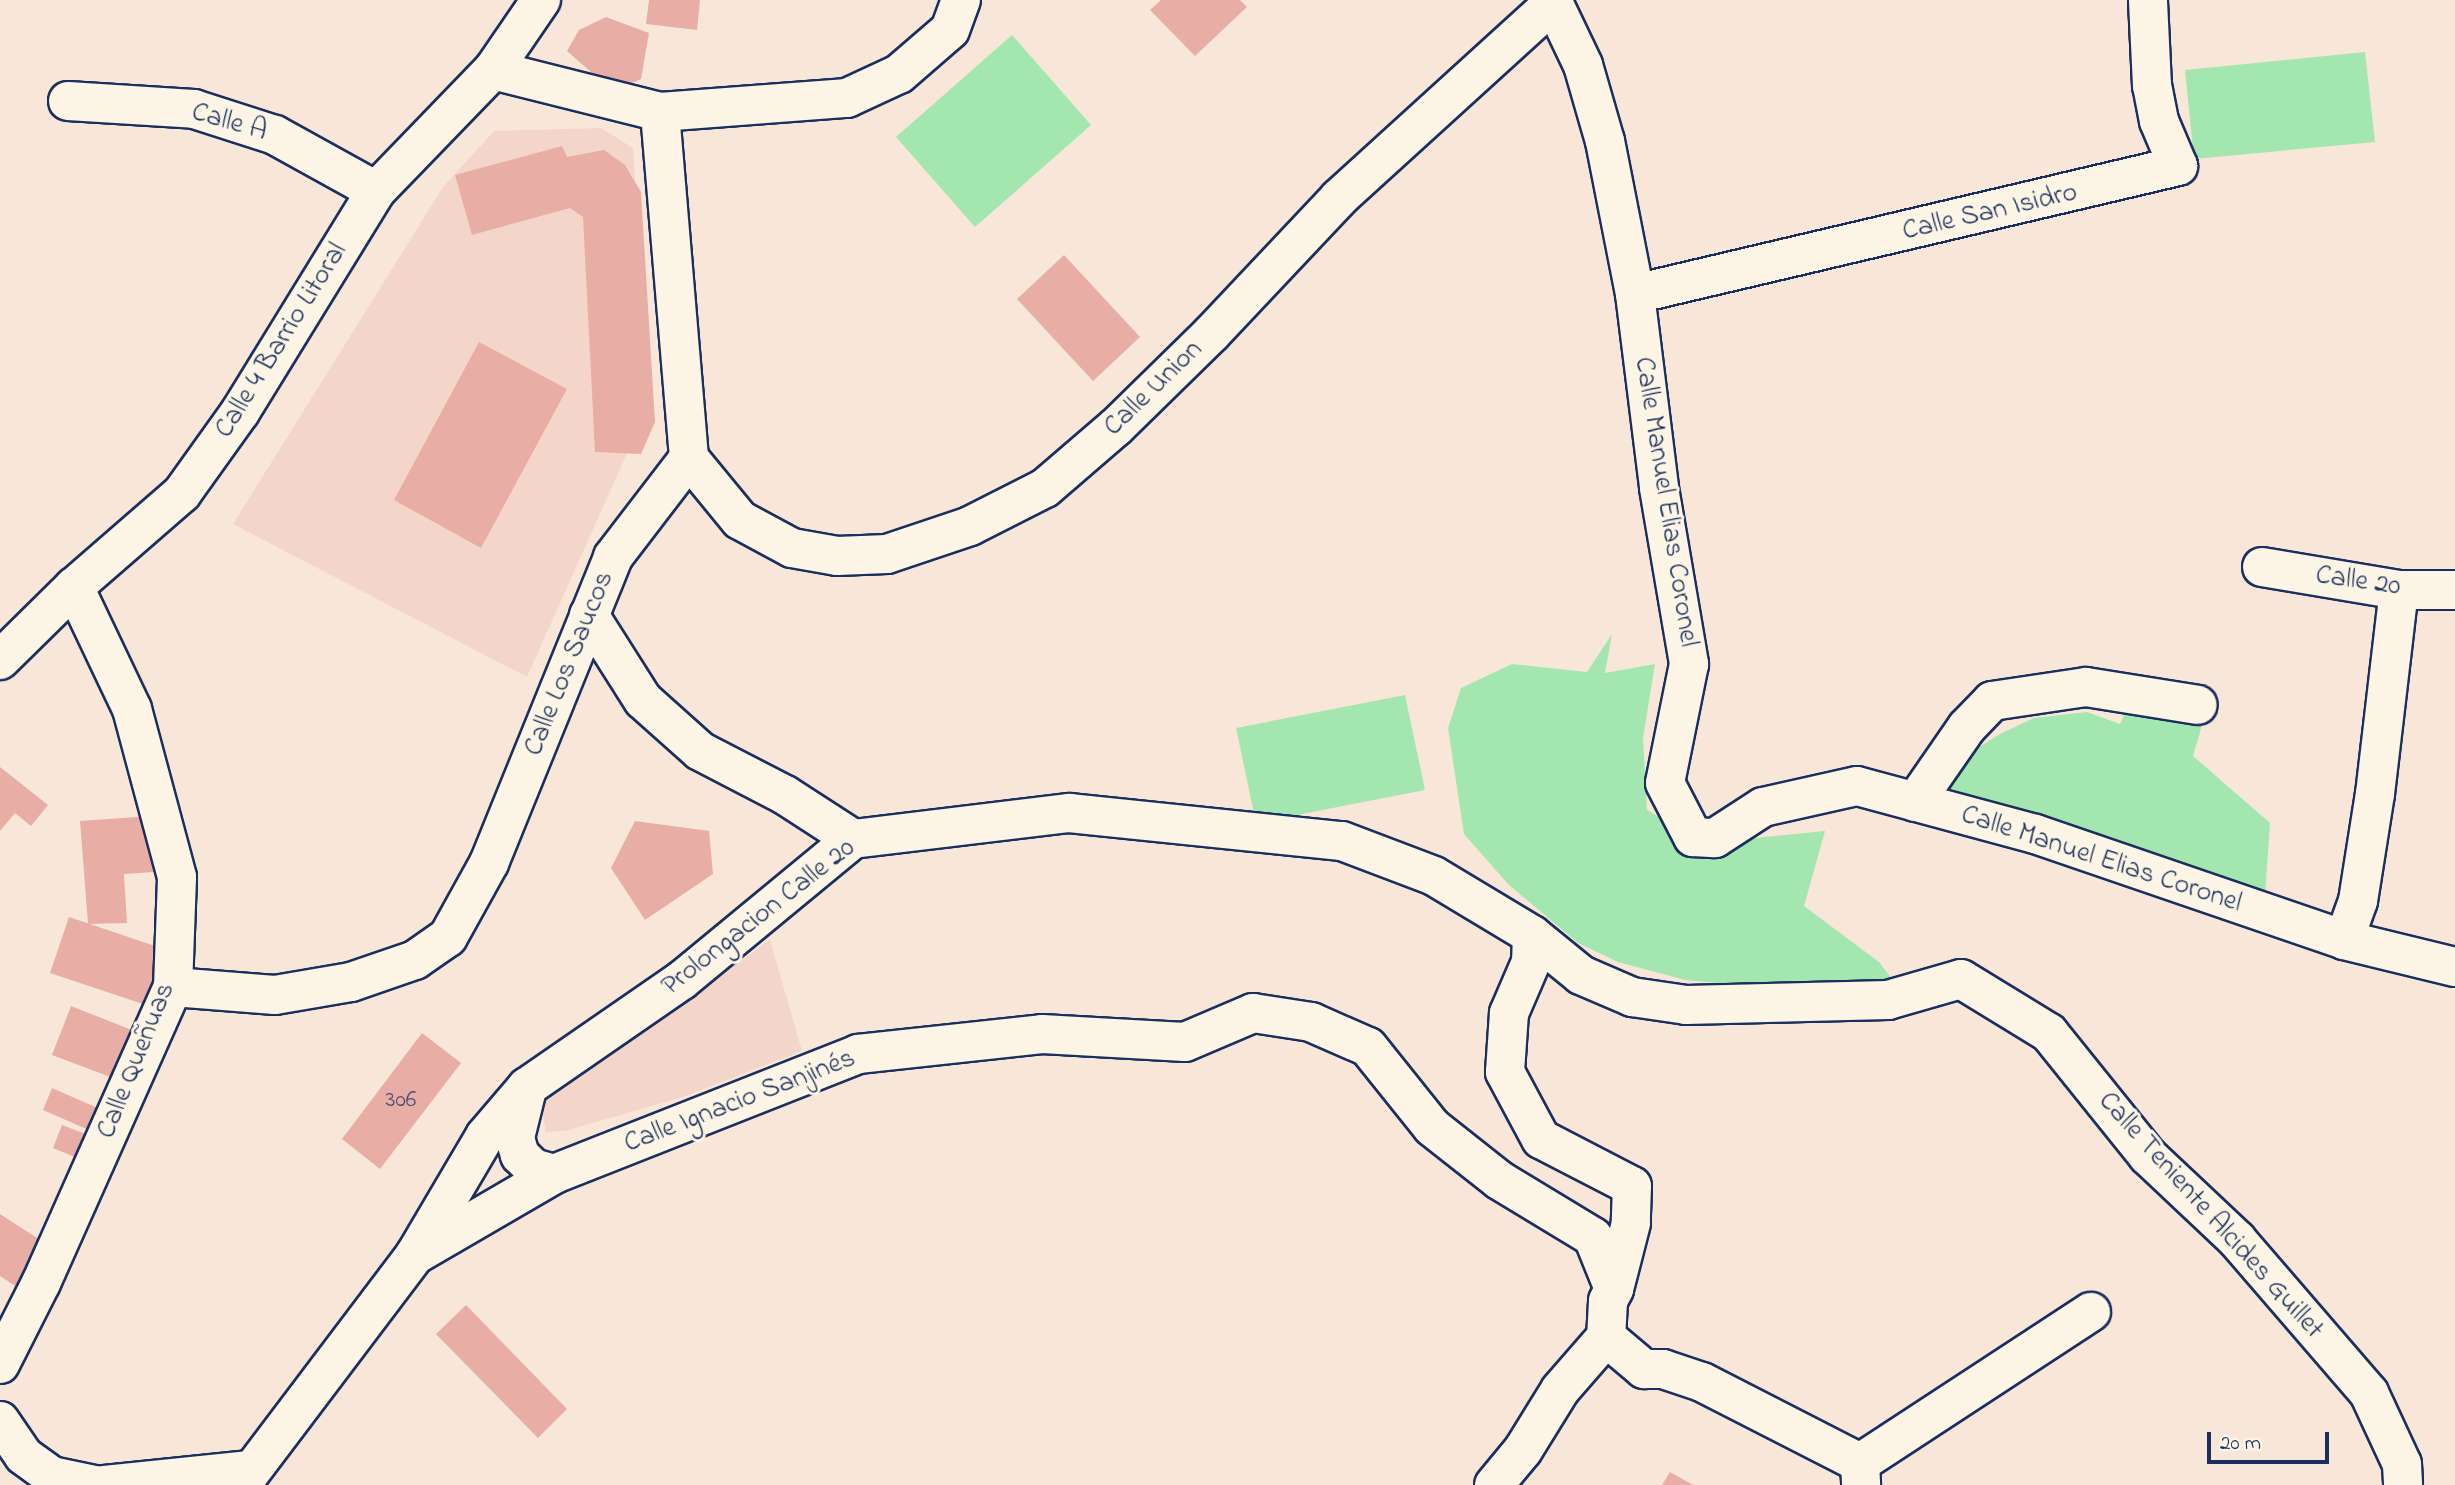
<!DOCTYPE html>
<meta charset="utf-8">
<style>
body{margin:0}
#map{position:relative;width:2455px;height:1485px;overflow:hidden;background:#f8e7d8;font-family:"Indie Flower",sans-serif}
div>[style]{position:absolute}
.built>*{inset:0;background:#f3d6c9}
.green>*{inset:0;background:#a3e6b0}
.building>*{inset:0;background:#e8ada5}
.roads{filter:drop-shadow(2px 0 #1b2f5e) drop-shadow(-2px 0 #1b2f5e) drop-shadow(0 2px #1b2f5e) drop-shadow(0 -2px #1b2f5e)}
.minor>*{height:38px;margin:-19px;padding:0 19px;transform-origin:19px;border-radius:19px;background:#fcf5e5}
span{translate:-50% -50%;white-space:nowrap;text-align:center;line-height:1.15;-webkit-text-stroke:6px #fcf5e5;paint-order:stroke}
.number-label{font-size:24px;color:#4e4e70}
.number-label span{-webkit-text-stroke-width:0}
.street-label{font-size:28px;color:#1b2f5e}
.scale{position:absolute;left:2207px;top:1432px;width:122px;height:32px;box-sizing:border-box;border:4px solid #1b2f5e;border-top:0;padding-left:9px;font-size:21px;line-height:24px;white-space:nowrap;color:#1b2f5e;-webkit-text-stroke:5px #fcf5e5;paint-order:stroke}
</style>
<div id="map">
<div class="built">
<i style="clip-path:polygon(601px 128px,633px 148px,649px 404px,527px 677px,233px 524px,443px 187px,494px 131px)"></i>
<i style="clip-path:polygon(770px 940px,802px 1051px,683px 1097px,565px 1131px,546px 1132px,540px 1101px)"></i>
</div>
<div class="green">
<i style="clip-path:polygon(1012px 35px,1091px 125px,975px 227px,896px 137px)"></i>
<i style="clip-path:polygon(2365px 52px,2375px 142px,2194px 159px,2185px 70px)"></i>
<i style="clip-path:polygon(1612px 634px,1605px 673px,1655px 664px,1643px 738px,1647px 810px,1693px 837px,1745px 839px,1825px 831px,1804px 906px,1879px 962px,1901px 991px,1778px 988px,1685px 980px,1618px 962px,1578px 943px,1508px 884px,1464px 834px,1448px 728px,1461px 688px,1512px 664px,1587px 672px)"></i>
<i style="clip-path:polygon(1405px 695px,1425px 790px,1256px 823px,1236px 728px)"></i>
<i style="clip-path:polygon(2128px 706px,2202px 725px,2193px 756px,2270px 823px,2265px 895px,1948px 798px,1949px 766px,2000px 734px,2034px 718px,2087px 712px,2120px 724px)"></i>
</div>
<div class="building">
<i style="clip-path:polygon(649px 0,700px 0,697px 30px,646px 24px)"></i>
<i style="clip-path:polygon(1161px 0,1240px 0,1247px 7px,1195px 56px,1150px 10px)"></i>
<i style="clip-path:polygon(606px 17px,649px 33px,641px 79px,623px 87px,599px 79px,567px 51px,579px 30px)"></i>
<i style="clip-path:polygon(562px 146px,567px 157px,604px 150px,625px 165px,641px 192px,655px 422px,641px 454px,595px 452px,583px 217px,570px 208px,472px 235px,455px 175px)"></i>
<i style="clip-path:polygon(1064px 255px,1140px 337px,1093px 381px,1017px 299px)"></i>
<i style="clip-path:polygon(479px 342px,567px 389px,481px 548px,394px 500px)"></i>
<i style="clip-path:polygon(0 767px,48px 805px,31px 826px,15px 813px,0 831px)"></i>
<i style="clip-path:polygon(150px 816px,154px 872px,124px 874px,127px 923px,88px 924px,80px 821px)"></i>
<i style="clip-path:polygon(635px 821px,709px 831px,713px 874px,645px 920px,611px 868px)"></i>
<i style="clip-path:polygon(69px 917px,164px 949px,146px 1005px,50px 973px)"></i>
<i style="clip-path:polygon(71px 1006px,132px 1030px,113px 1078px,52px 1055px)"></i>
<i style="clip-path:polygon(422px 1033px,461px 1063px,380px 1169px,342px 1139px)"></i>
<i style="clip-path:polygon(52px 1088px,109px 1113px,100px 1135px,43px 1110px)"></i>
<i style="clip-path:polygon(62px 1125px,96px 1138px,87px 1162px,53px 1148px)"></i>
<i style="clip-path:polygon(0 1214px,48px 1245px,20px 1289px,0 1276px)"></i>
<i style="clip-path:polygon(466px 1305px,567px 1409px,538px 1438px,436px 1334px)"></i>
<i style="clip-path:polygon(1670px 1472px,1693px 1485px,1662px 1485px)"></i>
</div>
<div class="roads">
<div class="minor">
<i style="left:1552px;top:0;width:72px;rotate:64.5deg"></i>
<i style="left:1583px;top:65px;width:79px;rotate:73.9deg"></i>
<i style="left:1605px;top:141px;width:156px;rotate:78.9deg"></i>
<i style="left:1635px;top:294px;width:195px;rotate:82.9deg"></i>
<i style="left:1659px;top:488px;width:179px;rotate:80.3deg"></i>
<i style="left:1689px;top:664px;width:121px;rotate:101.4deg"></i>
<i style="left:1665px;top:783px;width:61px;rotate:62.6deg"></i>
<i style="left:1693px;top:837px;width:22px;rotate:3deg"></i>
<i style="left:1715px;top:838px;width:57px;rotate:-32.9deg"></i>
<i style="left:1763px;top:807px;width:96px;rotate:-12.6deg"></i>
<i style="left:1857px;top:786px;width:184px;rotate:15.1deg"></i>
<i style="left:2035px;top:834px;width:327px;rotate:18.9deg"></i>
<i style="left:2344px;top:940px;width:114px;rotate:13.7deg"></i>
<i style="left:493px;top:70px;width:172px;rotate:14.1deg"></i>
<i style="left:660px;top:112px;width:188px;rotate:-4.3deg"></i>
<i style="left:847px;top:98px;width:57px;rotate:-24.8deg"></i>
<i style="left:899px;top:74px;width:67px;rotate:-40.8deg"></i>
<i style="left:950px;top:30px;width:32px;rotate:-70deg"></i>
<i style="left:68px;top:101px;width:126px;rotate:3.6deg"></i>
<i style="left:194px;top:109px;width:85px;rotate:17.8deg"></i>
<i style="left:275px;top:135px;width:115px;rotate:29deg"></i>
<i style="left:1635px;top:294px;width:558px;rotate:-13.26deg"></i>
<i style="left:2178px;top:166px;width:49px;rotate:-112.9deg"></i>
<i style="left:2159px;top:121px;width:36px;rotate:-101deg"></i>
<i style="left:2152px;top:86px;width:86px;rotate:-92.7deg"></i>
<i style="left:689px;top:458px;width:80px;rotate:50.6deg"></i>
<i style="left:740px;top:520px;width:59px;rotate:28.3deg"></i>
<i style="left:792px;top:548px;width:46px;rotate:10.1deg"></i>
<i style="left:837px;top:556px;width:50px;rotate:-2.3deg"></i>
<i style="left:887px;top:554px;width:88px;rotate:-18.6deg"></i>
<i style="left:970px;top:526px;width:84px;rotate:-26.9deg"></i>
<i style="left:1045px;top:488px;width:94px;rotate:-40.7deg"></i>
<i style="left:1116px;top:427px;width:134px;rotate:-44.4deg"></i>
<i style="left:1212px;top:333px;width:185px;rotate:-46.7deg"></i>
<i style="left:1339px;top:198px;width:290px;rotate:-42.3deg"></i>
<i style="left:2262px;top:567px;width:139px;rotate:9.5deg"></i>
<i style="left:2399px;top:590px;width:56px"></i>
<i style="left:589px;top:615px;width:101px;rotate:57.6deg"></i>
<i style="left:643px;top:700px;width:76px;rotate:41.8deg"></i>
<i style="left:700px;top:751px;width:96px;rotate:27.4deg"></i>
<i style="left:785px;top:795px;width:81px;rotate:32.9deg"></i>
<i style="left:0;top:660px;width:104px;rotate:-44.6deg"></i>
<i style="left:74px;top:587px;width:143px;rotate:-41deg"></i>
<i style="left:182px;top:493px;width:100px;rotate:-54.4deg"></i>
<i style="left:240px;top:412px;width:259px;rotate:-58.4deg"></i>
<i style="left:376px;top:191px;width:168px;rotate:-46deg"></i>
<i style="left:493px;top:70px;width:85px;rotate:-55.6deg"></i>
<i style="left:1915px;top:802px;width:91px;rotate:-55.3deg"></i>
<i style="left:1967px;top:727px;width:36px;rotate:-46deg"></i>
<i style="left:1992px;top:701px;width:95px;rotate:-8.5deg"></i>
<i style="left:2086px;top:687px;width:113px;rotate:9.1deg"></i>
<i style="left:1532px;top:935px;width:27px;rotate:92deg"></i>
<i style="left:1531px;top:962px;width:56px;rotate:113.3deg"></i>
<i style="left:1509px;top:1013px;width:59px;rotate:93.9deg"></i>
<i style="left:1505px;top:1072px;width:76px;rotate:61.8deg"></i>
<i style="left:1541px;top:1139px;width:102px;rotate:27.3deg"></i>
<i style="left:1632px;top:1186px;width:37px;rotate:92deg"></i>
<i style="left:1631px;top:1223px;width:68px;rotate:104.4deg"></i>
<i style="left:2344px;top:940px;width:41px;rotate:-70.3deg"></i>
<i style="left:2358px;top:901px;width:108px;rotate:-81deg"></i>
<i style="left:2375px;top:794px;width:205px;rotate:-83.3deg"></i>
<i style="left:173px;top:987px;width:102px;rotate:4.5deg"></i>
<i style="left:275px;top:995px;width:77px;rotate:-9.7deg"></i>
<i style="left:351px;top:982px;width:68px;rotate:-19deg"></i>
<i style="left:415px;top:960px;width:40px;rotate:-34.9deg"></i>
<i style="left:448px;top:937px;width:85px;rotate:-61deg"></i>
<i style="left:489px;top:863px;width:330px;rotate:-67.9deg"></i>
<i style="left:613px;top:557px;width:125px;rotate:-52.5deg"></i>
<i style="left:689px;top:458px;width:347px;rotate:-94.8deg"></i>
<i style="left:527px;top:1089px;width:50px;rotate:103.8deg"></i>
<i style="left:515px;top:1138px;width:18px;rotate:74deg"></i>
<i style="left:520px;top:1155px;width:18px;rotate:45deg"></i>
<i style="left:533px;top:1168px;width:22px;rotate:16deg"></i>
<i style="left:415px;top:1255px;width:138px;rotate:-59.5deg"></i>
<i style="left:485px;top:1136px;width:65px;rotate:-49.4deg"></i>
<i style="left:527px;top:1087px;width:188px;rotate:-34.6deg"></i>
<i style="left:682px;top:980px;width:222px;rotate:-39.5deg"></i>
<i style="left:853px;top:839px;width:218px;rotate:-6.9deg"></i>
<i style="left:1069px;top:813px;width:274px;rotate:5.9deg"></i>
<i style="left:1342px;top:841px;width:98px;rotate:20.8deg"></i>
<i style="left:1434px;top:876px;width:114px;rotate:31deg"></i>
<i style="left:1532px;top:935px;width:63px;rotate:39.2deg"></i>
<i style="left:1581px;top:975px;width:56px;rotate:23.3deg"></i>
<i style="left:1632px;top:997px;width:55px;rotate:8.4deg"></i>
<i style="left:1686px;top:1005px;width:202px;rotate:-1.4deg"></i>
<i style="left:1888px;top:1000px;width:76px;rotate:-16deg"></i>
<i style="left:1961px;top:979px;width:103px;rotate:31.5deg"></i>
<i style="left:2049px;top:1033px;width:158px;rotate:51.2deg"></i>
<i style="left:2148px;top:1156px;width:122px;rotate:43.3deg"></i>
<i style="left:2237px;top:1240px;width:202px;rotate:49.2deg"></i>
<i style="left:2369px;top:1393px;width:78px;rotate:65.1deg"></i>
<i style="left:2402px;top:1464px;width:21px;rotate:87deg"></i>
<i style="left:0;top:1364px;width:91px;rotate:-63.2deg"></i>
<i style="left:41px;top:1283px;width:324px;rotate:-66deg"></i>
<i style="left:173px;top:987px;width:110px;rotate:-87.9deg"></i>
<i style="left:177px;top:877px;width:174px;rotate:-105deg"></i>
<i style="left:132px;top:709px;width:135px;rotate:-115.4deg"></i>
<i style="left:0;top:1421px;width:42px;rotate:55.6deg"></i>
<i style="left:24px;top:1456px;width:34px;rotate:36deg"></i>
<i style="left:52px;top:1476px;width:44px;rotate:11.8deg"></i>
<i style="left:1860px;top:1463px;width:276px;rotate:-33.2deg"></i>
<i style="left:104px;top:1485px;width:145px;rotate:-5.9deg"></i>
<i style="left:241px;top:1485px;width:288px;rotate:-52.9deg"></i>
<i style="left:415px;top:1255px;width:161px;rotate:-30.2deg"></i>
<i style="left:554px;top:1174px;width:327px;rotate:-21.5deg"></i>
<i style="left:858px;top:1054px;width:185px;rotate:-6.2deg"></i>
<i style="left:1042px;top:1034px;width:143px;rotate:3.2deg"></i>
<i style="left:1185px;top:1042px;width:74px;rotate:-23.1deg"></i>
<i style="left:1253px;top:1013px;width:59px;rotate:8.8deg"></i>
<i style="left:1311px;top:1022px;width:62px;rotate:23.7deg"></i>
<i style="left:1368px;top:1047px;width:102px;rotate:51.3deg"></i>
<i style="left:1432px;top:1127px;width:85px;rotate:38.3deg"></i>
<i style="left:1499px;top:1180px;width:110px;rotate:31.2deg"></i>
<i style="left:1593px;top:1237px;width:56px;rotate:68deg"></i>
<i style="left:1614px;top:1289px;width:13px;rotate:117deg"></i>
<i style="left:1608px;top:1301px;width:36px;rotate:93deg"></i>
<i style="left:1606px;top:1337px;width:50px;rotate:40.1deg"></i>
<i style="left:1644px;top:1369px;width:19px"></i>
<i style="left:1663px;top:1369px;width:41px;rotate:18.4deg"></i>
<i style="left:1702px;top:1382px;width:178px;rotate:27.1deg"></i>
<i style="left:1860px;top:1463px;width:22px;rotate:87deg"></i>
<i style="left:1494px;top:1485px;width:45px;rotate:-50.4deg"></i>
<i style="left:1523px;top:1450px;width:70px;rotate:-58.3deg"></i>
<i style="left:1560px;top:1390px;width:70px;rotate:-49deg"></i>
</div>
</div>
<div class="number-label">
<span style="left:401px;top:1101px">306</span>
</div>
<div class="street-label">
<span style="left:229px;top:123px;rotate:16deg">Calle A</span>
<span style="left:1990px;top:213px;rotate:-13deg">Calle San Isidro</span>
<span style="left:282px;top:341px;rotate:-58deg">Calle 4 Barrio Litoral</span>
<span style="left:1154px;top:389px;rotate:-44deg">Calle Union</span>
<span style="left:1665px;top:502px;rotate:81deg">Calle Manuel Elias Coronel</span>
<span style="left:2358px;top:582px;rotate:8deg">Calle 20</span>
<span style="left:570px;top:664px;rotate:-68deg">Calle Los Saucos</span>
<span style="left:2101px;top:860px;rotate:18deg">Calle Manuel Elias Coronel</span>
<span style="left:759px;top:918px;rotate:-38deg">Prolongacion Calle 20</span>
<span style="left:137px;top:1061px;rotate:-68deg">Calle Queñuas</span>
<span style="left:740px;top:1102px;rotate:-21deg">Calle Ignacio Sanjinés</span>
<span style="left:2210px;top:1216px;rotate:48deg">Calle Teniente Alcides Guillet</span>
</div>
<div class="scale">20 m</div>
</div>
